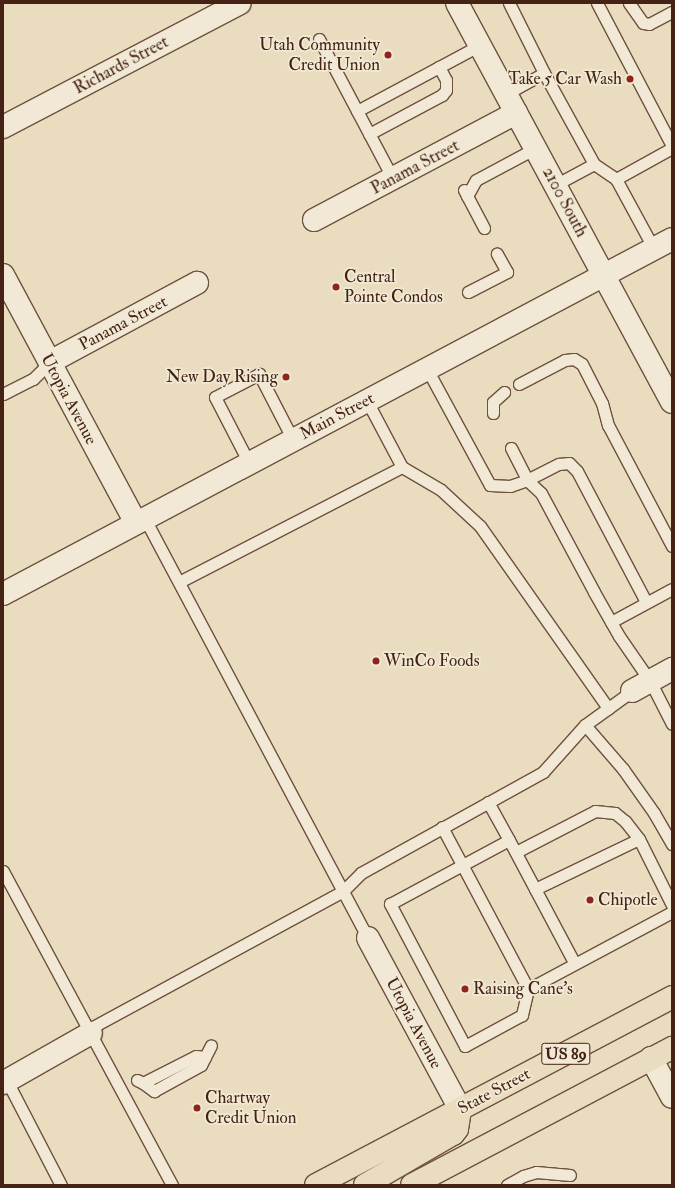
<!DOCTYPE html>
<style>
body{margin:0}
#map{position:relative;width:675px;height:1188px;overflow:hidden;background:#eaddbf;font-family:"IM FELL Double Pica",serif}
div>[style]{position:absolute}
.roads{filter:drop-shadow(1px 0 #6e513e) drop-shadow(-1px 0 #6e513e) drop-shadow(0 1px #6e513e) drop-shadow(0 -1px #6e513e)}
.lane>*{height:11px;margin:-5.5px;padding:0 5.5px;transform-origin:5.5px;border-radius:5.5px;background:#f1e9d5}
.street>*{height:22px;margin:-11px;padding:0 11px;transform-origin:11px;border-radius:11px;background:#f1e9d5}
.secondary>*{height:22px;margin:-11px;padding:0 11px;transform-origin:11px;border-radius:11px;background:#f1e9d5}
.primary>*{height:22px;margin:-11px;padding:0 11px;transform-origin:11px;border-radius:11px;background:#eaddbf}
.dots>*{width:11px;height:11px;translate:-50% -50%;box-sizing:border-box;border:2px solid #f1e9d5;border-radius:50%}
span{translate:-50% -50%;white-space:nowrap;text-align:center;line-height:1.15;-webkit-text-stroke:3.5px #f1e9d5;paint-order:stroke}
.shield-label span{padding:1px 3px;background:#f1e9d5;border:1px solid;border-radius:3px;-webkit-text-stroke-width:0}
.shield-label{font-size:16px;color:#452213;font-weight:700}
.poi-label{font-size:17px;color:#452213}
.right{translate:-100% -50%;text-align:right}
.left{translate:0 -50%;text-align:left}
.street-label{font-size:17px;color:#452213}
.frame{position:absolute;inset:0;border:4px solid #452213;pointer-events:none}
</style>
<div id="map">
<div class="roads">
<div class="lane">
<i style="left:509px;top:3px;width:78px;rotate:63.4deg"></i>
<i style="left:597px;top:3px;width:161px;rotate:62.3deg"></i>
<i style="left:629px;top:3px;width:24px;rotate:55deg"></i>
<i style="left:643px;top:23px;width:6px;rotate:9deg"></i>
<i style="left:649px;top:24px;width:26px;rotate:-28deg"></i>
<i style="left:319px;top:39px;width:158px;rotate:62.1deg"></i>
<i style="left:506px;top:94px;width:43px;rotate:-28.9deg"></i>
<i style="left:544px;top:73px;width:104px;rotate:61.2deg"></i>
<i style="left:594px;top:164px;width:27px;rotate:34deg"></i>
<i style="left:616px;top:179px;width:80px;rotate:61.5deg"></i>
<i style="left:357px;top:111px;width:140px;rotate:-28.2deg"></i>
<i style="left:369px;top:134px;width:83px;rotate:-28.1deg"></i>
<i style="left:442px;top:95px;width:6px;rotate:-51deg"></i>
<i style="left:446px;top:90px;width:10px;rotate:-90deg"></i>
<i style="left:446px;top:80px;width:15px;rotate:-118deg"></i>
<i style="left:616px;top:179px;width:64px;rotate:-29deg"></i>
<i style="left:555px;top:185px;width:44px;rotate:-28.3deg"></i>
<i style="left:464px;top:190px;width:43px;rotate:62.2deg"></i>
<i style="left:467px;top:196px;width:18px;rotate:-61deg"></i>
<i style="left:476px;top:180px;width:68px;rotate:-28.1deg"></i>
<i style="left:468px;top:292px;width:44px;rotate:-27.1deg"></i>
<i style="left:507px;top:272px;width:21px;rotate:-119deg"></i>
<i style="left:427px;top:369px;width:132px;rotate:61.5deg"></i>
<i style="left:490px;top:485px;width:20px;rotate:3deg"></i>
<i style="left:510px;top:486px;width:18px;rotate:-19deg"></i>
<i style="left:527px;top:480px;width:19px;rotate:43deg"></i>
<i style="left:541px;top:493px;width:112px;rotate:61.8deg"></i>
<i style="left:594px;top:592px;width:51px;rotate:60.4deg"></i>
<i style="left:619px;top:636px;width:55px;rotate:55.4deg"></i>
<i style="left:650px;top:681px;width:48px;rotate:62.9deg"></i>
<i style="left:519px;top:384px;width:52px;rotate:-27.6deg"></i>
<i style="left:565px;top:360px;width:9px;rotate:-6deg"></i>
<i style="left:574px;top:359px;width:9px;rotate:32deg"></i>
<i style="left:582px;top:364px;width:44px;rotate:62.9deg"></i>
<i style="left:602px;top:403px;width:23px;rotate:75deg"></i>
<i style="left:608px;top:425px;width:137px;rotate:62.1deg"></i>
<i style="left:3px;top:394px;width:34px;rotate:-27deg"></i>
<i style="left:33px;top:379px;width:24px;rotate:-45deg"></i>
<i style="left:367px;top:401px;width:75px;rotate:62.1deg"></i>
<i style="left:402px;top:467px;width:45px;rotate:30.5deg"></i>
<i style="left:441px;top:490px;width:53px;rotate:42.7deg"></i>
<i style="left:480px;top:526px;width:223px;rotate:54.9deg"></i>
<i style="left:493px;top:413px;width:11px;rotate:-90deg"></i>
<i style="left:493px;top:402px;width:15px;rotate:-42deg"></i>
<i style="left:511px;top:448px;width:36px;rotate:63deg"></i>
<i style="left:527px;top:480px;width:36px;rotate:-27deg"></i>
<i style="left:559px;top:464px;width:10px;rotate:-6deg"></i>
<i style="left:569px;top:463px;width:11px;rotate:45deg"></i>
<i style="left:577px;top:471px;width:148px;rotate:62.2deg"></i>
<i style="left:249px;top:463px;width:74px;rotate:-117.3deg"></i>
<i style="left:215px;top:397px;width:50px;rotate:-27.6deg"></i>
<i style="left:259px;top:374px;width:74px;rotate:62.7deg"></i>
<i style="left:145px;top:519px;width:475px;rotate:62deg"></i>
<i style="left:179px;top:582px;width:251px;rotate:-27.3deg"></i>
<i style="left:611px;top:622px;width:69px;rotate:-28.4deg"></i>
<i style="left:585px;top:725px;width:58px;rotate:49.2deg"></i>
<i style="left:623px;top:769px;width:54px;rotate:54.8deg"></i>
<i style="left:654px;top:813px;width:36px;rotate:60deg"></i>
<i style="left:488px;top:802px;width:43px;rotate:61.1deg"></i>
<i style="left:442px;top:827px;width:183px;rotate:62deg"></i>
<i style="left:528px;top:989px;width:163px;rotate:-28.1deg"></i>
<i style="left:516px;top:852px;width:89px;rotate:-27.4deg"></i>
<i style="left:595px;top:811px;width:20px;rotate:6deg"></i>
<i style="left:615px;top:813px;width:13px;rotate:39deg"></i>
<i style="left:625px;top:821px;width:23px;rotate:52deg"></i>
<i style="left:639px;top:839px;width:74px;rotate:63.4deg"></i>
<i style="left:3px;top:871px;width:357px;rotate:61.7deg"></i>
<i style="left:535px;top:889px;width:115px;rotate:-25.7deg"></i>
<i style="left:528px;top:989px;width:27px;rotate:103deg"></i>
<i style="left:522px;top:1015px;width:65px;rotate:151.5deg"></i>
<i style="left:465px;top:1046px;width:161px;rotate:-117.8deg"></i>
<i style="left:390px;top:904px;width:135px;rotate:-28.3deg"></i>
<i style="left:509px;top:840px;width:140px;rotate:62deg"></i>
<i style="left:89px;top:1029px;width:289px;rotate:-28.5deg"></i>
<i style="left:343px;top:891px;width:25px;rotate:-45deg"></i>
<i style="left:361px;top:873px;width:208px;rotate:-29deg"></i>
<i style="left:543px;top:772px;width:63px;rotate:-48.2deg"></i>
<i style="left:585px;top:725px;width:58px;rotate:-35.9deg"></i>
<i style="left:137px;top:1080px;width:7px;rotate:27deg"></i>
<i style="left:143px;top:1083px;width:59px;rotate:-27deg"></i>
<i style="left:196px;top:1056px;width:9px;rotate:6deg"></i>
<i style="left:205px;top:1057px;width:13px;rotate:-63deg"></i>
<i style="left:7px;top:1081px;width:117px;rotate:62.6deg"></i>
<i style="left:143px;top:1083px;width:14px;rotate:36deg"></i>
<i style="left:154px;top:1091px;width:54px;rotate:-29deg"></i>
<i style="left:201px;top:1065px;width:9px;rotate:-63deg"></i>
<i style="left:507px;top:1185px;width:18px;rotate:-29deg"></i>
<i style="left:523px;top:1176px;width:14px;rotate:-17deg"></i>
<i style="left:536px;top:1172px;width:34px;rotate:5deg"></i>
</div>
<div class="street">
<i style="left:3px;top:127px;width:267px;rotate:-27.6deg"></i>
<i style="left:314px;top:220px;width:229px;rotate:-27.9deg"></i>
<i style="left:3px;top:275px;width:281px;rotate:61.8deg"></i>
<i style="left:50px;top:362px;width:167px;rotate:-28.3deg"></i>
<i style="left:632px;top:691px;width:46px;rotate:-28.8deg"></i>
<i style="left:368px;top:938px;width:194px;rotate:61.7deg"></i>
<i style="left:651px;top:1058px;width:44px;rotate:61.7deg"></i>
<i style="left:3px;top:1083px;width:101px;rotate:-29.6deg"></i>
</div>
<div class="secondary">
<i style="left:457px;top:3px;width:453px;rotate:61.7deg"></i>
<i style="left:3px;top:594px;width:757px;rotate:-27.95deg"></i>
</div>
<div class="primary">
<i style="left:316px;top:1185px;width:403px;rotate:-27.8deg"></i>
<i style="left:365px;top:1185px;width:102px;rotate:-30.1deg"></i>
<i style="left:453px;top:1134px;width:6px;rotate:-51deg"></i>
<i style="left:457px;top:1129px;width:20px;rotate:-81deg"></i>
<i style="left:412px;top:1185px;width:294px;rotate:-27.8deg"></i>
</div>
</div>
<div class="dots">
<i style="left:388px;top:55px;background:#8f2418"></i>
<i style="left:630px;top:79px;background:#8f2418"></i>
<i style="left:336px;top:287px;background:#8f2418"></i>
<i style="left:286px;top:377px;background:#8f2418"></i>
<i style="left:376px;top:661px;background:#8f2418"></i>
<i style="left:590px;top:900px;background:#8f2418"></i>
<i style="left:465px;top:989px;background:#8f2418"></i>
<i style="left:197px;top:1108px;background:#8f2418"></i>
</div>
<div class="shield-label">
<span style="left:566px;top:1054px">US 89</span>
</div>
<div class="poi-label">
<span class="right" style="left:380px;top:55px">Utah Community<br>Credit Union</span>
<span class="right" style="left:622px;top:79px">Take 5 Car Wash</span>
<span class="left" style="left:344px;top:287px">Central<br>Pointe Condos</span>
<span class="right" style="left:278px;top:377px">New Day Rising</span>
<span class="left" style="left:384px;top:661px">WinCo Foods</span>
<span class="left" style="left:598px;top:900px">Chipotle</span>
<span class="left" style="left:473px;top:989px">Raising Cane's</span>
<span class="left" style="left:205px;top:1108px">Chartway<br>Credit Union</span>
</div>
<div class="street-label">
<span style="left:121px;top:65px;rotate:-28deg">Richards Street</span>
<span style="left:415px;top:167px;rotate:-28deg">Panama Street</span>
<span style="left:565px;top:202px;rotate:62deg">2100 South</span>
<span style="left:123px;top:323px;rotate:-28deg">Panama Street</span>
<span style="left:69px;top:399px;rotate:62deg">Utopia Avenue</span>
<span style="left:337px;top:416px;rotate:-28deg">Main Street</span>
<span style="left:414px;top:1023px;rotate:62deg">Utopia Avenue</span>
<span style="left:494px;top:1091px;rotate:-28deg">State Street</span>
</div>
<div class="frame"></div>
</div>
